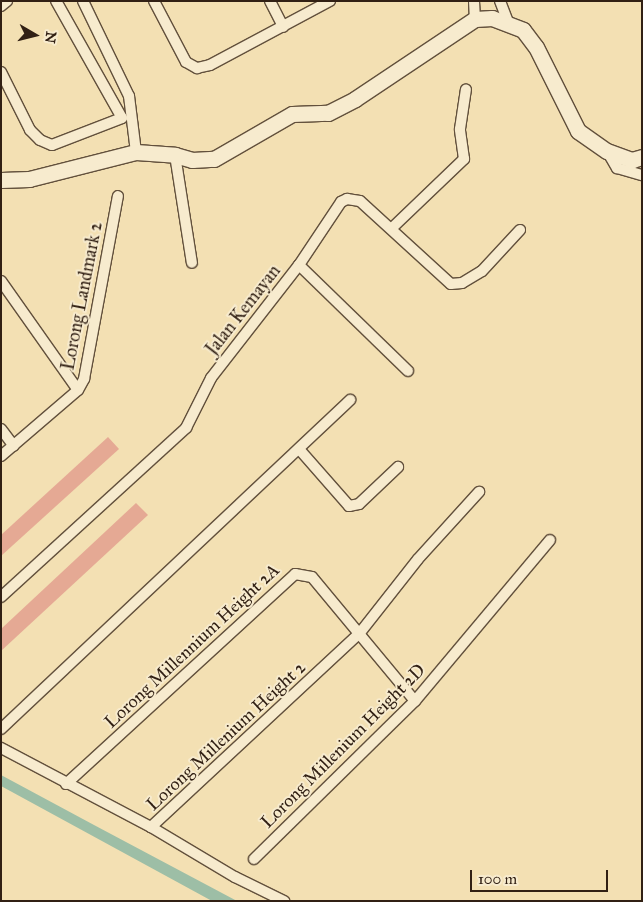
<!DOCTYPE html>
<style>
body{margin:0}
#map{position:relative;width:643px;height:902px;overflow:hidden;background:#f3e0b3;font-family:"IM FELL Great Primer",serif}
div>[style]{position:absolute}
.water>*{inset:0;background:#9dbea6}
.building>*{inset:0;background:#e5a994}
.roads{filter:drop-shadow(1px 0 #62503c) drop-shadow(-1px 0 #62503c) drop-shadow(0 1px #62503c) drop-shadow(0 -1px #62503c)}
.minor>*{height:10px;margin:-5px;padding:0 5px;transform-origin:5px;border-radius:5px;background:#f7ebce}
.secondary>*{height:15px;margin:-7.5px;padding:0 7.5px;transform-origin:7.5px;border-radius:7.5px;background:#f7ebce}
span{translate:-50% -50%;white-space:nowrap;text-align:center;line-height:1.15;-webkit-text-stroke:4px #f7ebce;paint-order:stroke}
.street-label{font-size:18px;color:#312014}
.frame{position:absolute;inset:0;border:2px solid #312014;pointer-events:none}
.north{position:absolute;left:10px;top:10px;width:50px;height:50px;-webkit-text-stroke:4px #f7ebce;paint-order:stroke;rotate:98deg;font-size:14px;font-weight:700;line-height:20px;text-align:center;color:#312014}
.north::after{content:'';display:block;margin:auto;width:18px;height:22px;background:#312014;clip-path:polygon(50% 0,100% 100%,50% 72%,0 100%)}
.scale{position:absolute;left:470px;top:870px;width:138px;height:22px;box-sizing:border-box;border:2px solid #312014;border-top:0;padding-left:6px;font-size:15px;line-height:18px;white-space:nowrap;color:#312014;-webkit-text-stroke:4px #f7ebce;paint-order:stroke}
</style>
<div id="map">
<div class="water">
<i style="clip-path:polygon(1px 775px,94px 825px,237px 901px,212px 901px,1px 786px)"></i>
</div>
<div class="building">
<i style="clip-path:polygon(108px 437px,119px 449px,1px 556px,1px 535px)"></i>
<i style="clip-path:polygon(136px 503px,148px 515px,1px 651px,1px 629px)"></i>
</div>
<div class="roads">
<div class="minor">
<i style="left:83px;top:1px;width:106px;rotate:64.2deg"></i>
<i style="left:129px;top:96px;width:56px;rotate:82.9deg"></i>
<i style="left:154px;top:1px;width:69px;rotate:62.3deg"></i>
<i style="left:186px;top:62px;width:13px;rotate:29deg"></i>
<i style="left:197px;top:68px;width:13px;rotate:-13deg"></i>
<i style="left:210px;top:65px;width:136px;rotate:-28.1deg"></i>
<i style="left:270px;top:1px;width:29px;rotate:63deg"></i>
<i style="left:474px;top:1px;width:18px;rotate:87deg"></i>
<i style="left:500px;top:1px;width:22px;rotate:69deg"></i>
<i style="left:1px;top:6px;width:8px;rotate:-40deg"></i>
<i style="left:1px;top:72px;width:65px;rotate:63.4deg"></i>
<i style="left:30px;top:130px;width:14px;rotate:45deg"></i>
<i style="left:40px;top:140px;width:13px;rotate:23deg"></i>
<i style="left:52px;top:145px;width:75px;rotate:-21.1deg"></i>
<i style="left:122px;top:118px;width:134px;rotate:-119.4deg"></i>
<i style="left:607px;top:151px;width:20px;rotate:60deg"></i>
<i style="left:617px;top:168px;width:26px;rotate:16deg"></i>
<i style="left:175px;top:155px;width:109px;rotate:81.1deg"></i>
<i style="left:392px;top:228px;width:100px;rotate:-43.8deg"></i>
<i style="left:464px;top:159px;width:30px;rotate:-98deg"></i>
<i style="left:460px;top:129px;width:40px;rotate:-81.5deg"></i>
<i style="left:299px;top:265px;width:152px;rotate:44.2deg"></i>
<i style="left:1px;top:281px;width:133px;rotate:54.8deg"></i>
<i style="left:1px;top:429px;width:21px;rotate:53deg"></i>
<i style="left:299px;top:449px;width:76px;rotate:48.7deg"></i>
<i style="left:349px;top:506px;width:10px;rotate:-11deg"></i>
<i style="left:359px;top:504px;width:54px;rotate:-43.5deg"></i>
<i style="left:1px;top:456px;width:101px;rotate:-40.6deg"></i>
<i style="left:78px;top:390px;width:13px;rotate:-61deg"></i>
<i style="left:84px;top:379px;width:186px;rotate:-79.5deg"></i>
<i style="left:1px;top:597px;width:251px;rotate:-42.4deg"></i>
<i style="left:186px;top:428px;width:56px;rotate:-63.4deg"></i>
<i style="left:211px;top:378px;width:143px;rotate:-52.1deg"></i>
<i style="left:299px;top:265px;width:76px;rotate:-56.3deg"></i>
<i style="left:341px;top:202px;width:7px;rotate:-27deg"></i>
<i style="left:347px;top:199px;width:13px;rotate:9deg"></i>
<i style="left:360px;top:201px;width:123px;rotate:42.4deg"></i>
<i style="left:451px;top:284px;width:11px;rotate:-5deg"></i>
<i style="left:462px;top:283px;width:23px;rotate:-31deg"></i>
<i style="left:482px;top:271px;width:56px;rotate:-47.2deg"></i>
<i style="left:1px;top:729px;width:480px;rotate:-43.3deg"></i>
<i style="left:1px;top:748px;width:170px;rotate:27.8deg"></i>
<i style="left:151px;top:827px;width:284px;rotate:-42.9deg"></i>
<i style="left:359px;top:634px;width:95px;rotate:-51.8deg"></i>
<i style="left:418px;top:559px;width:91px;rotate:-47.7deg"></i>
<i style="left:66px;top:784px;width:311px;rotate:-42.5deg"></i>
<i style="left:295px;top:574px;width:17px;rotate:10deg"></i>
<i style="left:312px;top:577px;width:161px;rotate:50.3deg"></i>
<i style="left:151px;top:827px;width:98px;rotate:30.8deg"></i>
<i style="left:235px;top:877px;width:55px;rotate:26.1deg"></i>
<i style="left:254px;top:859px;width:226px;rotate:-44.5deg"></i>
<i style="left:415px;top:701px;width:210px;rotate:-50deg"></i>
</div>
<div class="secondary">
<i style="left:1px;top:180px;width:28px;rotate:-2deg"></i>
<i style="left:29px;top:179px;width:110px;rotate:-14.2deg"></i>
<i style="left:136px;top:152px;width:39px;rotate:4deg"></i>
<i style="left:175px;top:155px;width:18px;rotate:16deg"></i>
<i style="left:192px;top:160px;width:22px;rotate:-3deg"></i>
<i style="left:214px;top:159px;width:90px;rotate:-30deg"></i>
<i style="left:292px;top:114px;width:36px;rotate:-2deg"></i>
<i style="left:328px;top:113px;width:30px;rotate:-27deg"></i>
<i style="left:355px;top:99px;width:144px;rotate:-33.7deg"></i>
<i style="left:475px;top:19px;width:17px;rotate:-3deg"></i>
<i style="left:492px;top:18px;width:33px;rotate:21deg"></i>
<i style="left:523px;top:30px;width:21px;rotate:53deg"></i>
<i style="left:536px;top:47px;width:94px;rotate:63.4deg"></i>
<i style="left:578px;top:131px;width:35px;rotate:35deg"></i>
<i style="left:607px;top:151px;width:27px;rotate:20deg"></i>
<i style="left:632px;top:160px;width:10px;rotate:-17deg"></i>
</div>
</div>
<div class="street-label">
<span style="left:82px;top:296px;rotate:-79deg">Lorong Landmark 2</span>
<span style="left:243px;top:310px;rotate:-52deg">Jalan Kemayan</span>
<span style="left:192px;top:646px;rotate:-43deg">Lorong Millennium Height 2A</span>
<span style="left:226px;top:736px;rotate:-43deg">Lorong Millenium Height 2</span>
<span style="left:343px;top:746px;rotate:-45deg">Lorong Millenium Height 2D</span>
</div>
<div class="frame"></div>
<div class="north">N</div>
<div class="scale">100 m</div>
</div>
